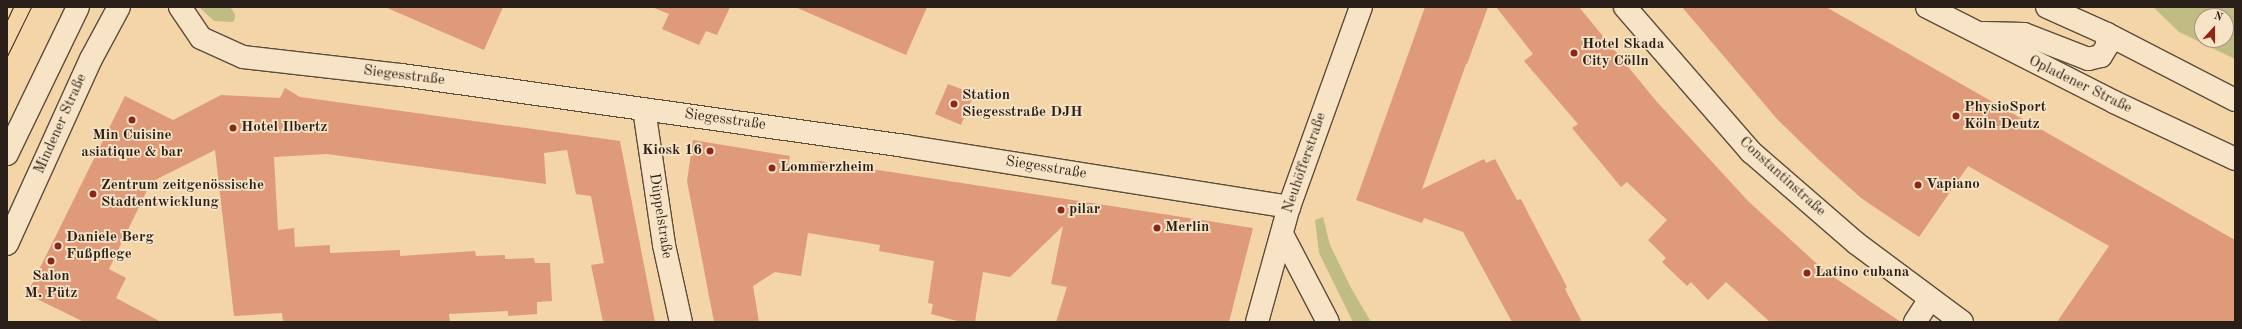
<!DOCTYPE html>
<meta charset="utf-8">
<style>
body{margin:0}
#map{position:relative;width:2242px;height:329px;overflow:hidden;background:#f3d5a7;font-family:"Old Standard TT",serif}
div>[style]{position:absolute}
.green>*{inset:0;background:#c0bc84}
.building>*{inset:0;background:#df9a79}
.roads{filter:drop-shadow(1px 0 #5c4c3c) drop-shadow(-1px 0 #5c4c3c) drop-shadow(0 1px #5c4c3c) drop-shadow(0 -1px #5c4c3c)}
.minor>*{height:22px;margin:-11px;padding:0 11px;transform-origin:11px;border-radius:11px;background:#f7e4c6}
.secondary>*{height:22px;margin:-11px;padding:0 11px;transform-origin:11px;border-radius:11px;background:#f7e4c6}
.tram>*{height:1px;margin:-0.5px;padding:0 0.5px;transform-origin:0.5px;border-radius:0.5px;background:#2a1f18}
.dots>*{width:11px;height:11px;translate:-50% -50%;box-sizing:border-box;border:2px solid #f7e4c6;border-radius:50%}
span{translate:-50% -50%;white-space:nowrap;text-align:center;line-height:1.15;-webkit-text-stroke:3.5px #f7e4c6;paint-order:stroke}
.poi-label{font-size:15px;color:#2a1f18;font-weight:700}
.left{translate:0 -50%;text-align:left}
.right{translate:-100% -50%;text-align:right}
.street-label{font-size:15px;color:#2a1f18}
.frame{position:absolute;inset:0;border:8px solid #2a1f18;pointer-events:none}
.north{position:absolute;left:2194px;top:8px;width:40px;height:40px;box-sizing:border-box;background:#f7e4c6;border:1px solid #a59580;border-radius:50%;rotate:21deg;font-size:11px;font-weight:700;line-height:16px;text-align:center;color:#2a1f18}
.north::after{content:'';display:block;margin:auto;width:14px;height:18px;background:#8f2418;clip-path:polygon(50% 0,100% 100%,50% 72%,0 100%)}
</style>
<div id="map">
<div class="green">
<i style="clip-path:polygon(199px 7px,230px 7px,235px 14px,235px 18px,233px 22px,214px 21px)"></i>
<i style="clip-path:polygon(evenodd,2153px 7px,2235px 7px,2235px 59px,2179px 32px,2153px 7px,2202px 16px,2226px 16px,2226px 40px,2202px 40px,2202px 16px)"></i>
<i style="clip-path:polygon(1323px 217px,1330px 245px,1350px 286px,1371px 322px,1353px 322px,1319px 253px,1315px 220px)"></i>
</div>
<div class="building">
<i style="clip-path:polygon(385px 7px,503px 7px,484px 50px)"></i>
<i style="clip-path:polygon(652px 7px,730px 7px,717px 35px,706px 31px,699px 45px,662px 29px,669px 14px)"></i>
<i style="clip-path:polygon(795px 7px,927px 7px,906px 55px)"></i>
<i style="clip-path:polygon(1425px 7px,1488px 7px,1467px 64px,1466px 64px,1422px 189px,1484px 159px,1486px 163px,1495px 159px,1517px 200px,1521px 199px,1529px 215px,1567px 287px,1565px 289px,1582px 322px,1512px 322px,1463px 232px,1424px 218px,1422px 223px,1356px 200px)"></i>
<i style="clip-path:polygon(1496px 7px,1579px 7px,1657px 102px,1748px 201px,1826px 272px,1901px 322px,1770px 322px,1726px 282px,1708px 300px,1691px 282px,1687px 286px,1662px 262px,1666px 258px,1648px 240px,1667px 220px,1627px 182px,1621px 187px,1572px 128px,1578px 124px,1524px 61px,1533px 54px)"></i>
<i style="clip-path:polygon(1682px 7px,1826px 7px,2235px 240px,2235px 322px,2057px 322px,2109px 246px,1968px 166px,1919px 237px,1861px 198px,1819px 160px,1777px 119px)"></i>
<i style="clip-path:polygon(948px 84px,974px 94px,961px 125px,935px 114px)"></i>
<i style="clip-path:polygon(285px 88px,300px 97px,620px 141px,655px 322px,603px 322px,591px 265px,604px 263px,591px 196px,576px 194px,567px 150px,544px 153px,546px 184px,327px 154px,274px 157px,278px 230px,294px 228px,295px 247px,330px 245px,330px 253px,400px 250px,400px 256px,475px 251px,476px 256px,505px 255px,505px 259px,534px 258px,535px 263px,550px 263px,552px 301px,537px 302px,537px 314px,508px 316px,508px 311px,449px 314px,450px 322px,283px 322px,282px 313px,234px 316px,215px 150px,151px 182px,109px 269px,126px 278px,116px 298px,161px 322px,84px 322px,27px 294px,125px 96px,173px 120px,221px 95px,280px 98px)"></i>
<i style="clip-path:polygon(693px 140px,790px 156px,788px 165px,820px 161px,1253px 228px,1229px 322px,1056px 322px,1067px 287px,1051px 284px,1063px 226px,1010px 277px,983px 272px,975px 322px,961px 322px,931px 314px,933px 304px,928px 303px,934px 261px,879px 251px,880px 245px,808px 233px,801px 276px,775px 272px,753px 286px,759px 322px,714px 322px,687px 181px)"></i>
</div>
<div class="roads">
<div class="minor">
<i style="left:180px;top:7px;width:37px;rotate:56deg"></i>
<i style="left:201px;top:38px;width:46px;rotate:24.3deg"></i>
<i style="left:243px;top:57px;width:160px;rotate:6.5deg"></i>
<i style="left:402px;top:75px;width:508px;rotate:8.03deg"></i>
<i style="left:905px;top:146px;width:389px;rotate:9deg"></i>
<i style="left:1625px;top:7px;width:192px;rotate:49deg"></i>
<i style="left:1751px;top:152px;width:139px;rotate:40.9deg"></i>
<i style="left:1856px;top:243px;width:132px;rotate:36.7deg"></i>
<i style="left:644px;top:109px;width:137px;rotate:81.6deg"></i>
<i style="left:664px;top:245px;width:79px;rotate:77.6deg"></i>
<i style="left:1282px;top:234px;width:99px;rotate:62.4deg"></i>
<i style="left:1257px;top:322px;width:119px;rotate:-74.5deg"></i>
<i style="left:1289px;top:207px;width:213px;rotate:-70.2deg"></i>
<i style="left:1915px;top:322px;width:27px;rotate:-57deg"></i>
</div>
<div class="secondary">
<i style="left:1927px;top:7px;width:210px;rotate:26.9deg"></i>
<i style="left:2114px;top:102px;width:134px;rotate:25.2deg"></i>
<i style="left:2047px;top:7px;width:66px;rotate:24.2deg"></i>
<i style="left:2107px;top:34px;width:144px;rotate:27.3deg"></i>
<i style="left:1983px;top:33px;width:41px;rotate:1.4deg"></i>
<i style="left:2024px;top:34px;width:69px;rotate:21.3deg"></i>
<i style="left:2088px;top:59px;width:13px;rotate:-13deg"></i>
<i style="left:2101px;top:56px;width:12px;rotate:-59deg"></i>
<i style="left:2107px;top:46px;width:12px;rotate:-90deg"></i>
<i style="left:7px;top:154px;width:163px;rotate:-64.2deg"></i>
<i style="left:7px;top:244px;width:203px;rotate:-65.6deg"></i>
<i style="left:91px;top:59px;width:59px;rotate:-61.7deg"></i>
</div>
</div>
<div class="tram">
<i style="left:7px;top:20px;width:14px;rotate:-65deg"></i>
<i style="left:7px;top:56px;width:55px;rotate:-63.9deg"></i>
</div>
<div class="dots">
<i style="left:1574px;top:53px;background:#8f2418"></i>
<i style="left:954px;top:104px;background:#8f2418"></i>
<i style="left:1956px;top:116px;background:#8f2418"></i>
<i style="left:132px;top:120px;background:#8f2418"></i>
<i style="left:233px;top:128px;background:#8f2418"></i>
<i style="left:710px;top:151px;background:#8f2418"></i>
<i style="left:772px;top:168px;background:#8f2418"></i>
<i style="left:1918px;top:185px;background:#8f2418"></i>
<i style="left:93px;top:194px;background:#8f2418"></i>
<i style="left:1061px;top:210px;background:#8f2418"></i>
<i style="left:1157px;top:228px;background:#8f2418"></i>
<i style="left:58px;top:246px;background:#8f2418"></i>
<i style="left:51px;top:261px;background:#8f2418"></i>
<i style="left:1807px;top:273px;background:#8f2418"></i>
</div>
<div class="poi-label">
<span class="left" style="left:1582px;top:53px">Hotel Skada<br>City Cölln</span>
<span class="left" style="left:962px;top:104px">Station<br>Siegesstraße DJH</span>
<span class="left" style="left:1964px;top:116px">PhysioSport<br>Köln Deutz</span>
<span class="left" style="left:241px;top:128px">Hotel Ilbertz</span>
<span style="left:132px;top:144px">Min Cuisine<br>asiatique &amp; bar</span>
<span class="right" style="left:702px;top:151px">Kiosk 16</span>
<span class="left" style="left:780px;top:168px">Lommerzheim</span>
<span class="left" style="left:101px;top:194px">Zentrum zeitgenössische<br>Stadtentwicklung</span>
<span class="left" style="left:1926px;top:185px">Vapiano</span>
<span class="left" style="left:1069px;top:210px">pilar</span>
<span class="left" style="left:1165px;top:228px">Merlin</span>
<span class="left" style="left:66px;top:246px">Daniele Berg<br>Fußpflege</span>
<span class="left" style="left:1815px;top:273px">Latino cubana</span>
<span style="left:51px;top:285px">Salon<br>M. Pütz</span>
</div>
<div class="street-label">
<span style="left:404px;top:76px;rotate:7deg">Siegesstraße</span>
<span style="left:2080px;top:85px;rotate:26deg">Opladener Straße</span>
<span style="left:725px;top:120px;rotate:8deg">Siegesstraße</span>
<span style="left:61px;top:124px;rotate:-66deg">Mindener Straße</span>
<span style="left:1305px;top:163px;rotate:-71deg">Neuhöfferstraße</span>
<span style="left:1046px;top:168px;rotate:9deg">Siegesstraße</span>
<span style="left:1782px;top:177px;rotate:42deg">Constantinstraße</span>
<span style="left:660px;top:216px;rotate:81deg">Düppelstraße</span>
</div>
<div class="frame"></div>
<div class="north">N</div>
</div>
